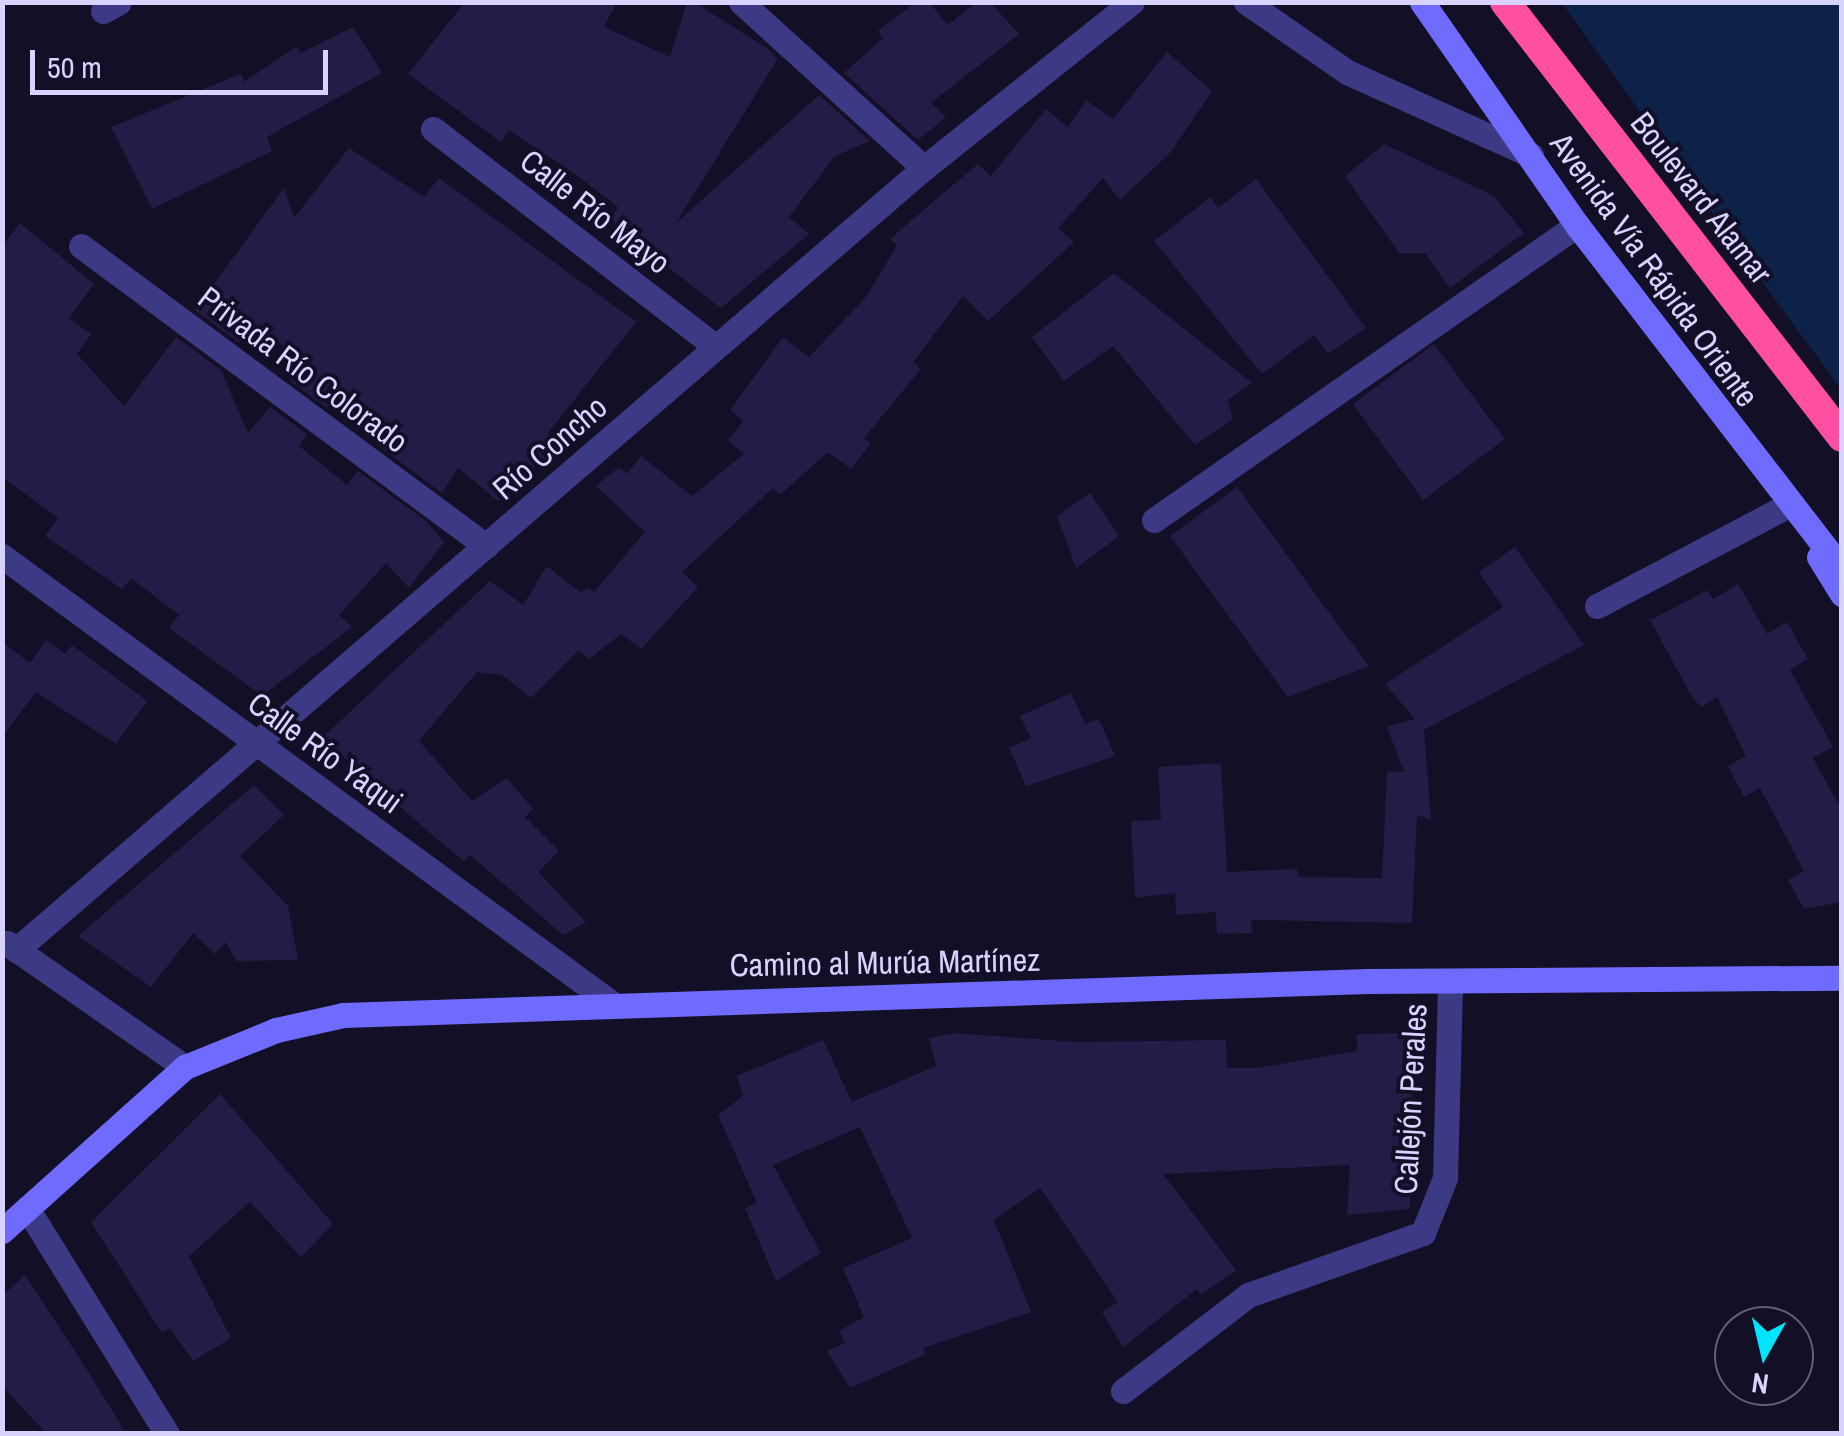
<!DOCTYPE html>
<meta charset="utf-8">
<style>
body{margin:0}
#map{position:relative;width:1844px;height:1436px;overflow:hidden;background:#130f26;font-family:"Archivo Narrow",sans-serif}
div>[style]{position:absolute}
.water>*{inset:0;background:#0c2248}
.building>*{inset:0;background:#241b47}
.street>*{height:25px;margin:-12.5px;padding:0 12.5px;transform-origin:12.5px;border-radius:12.5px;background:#3d3a85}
.secondary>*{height:25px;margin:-12.5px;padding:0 12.5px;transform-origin:12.5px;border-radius:12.5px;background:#6f6bff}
.highway>*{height:30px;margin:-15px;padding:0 15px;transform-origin:15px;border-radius:15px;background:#ff4fa3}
span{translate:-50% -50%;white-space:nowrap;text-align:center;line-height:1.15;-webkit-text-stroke:8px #130f26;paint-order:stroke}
.street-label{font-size:32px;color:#d9d4ff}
.frame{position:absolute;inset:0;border:5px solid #d9d4ff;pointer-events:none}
.north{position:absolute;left:1714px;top:1306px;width:100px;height:100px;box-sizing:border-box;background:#130f26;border:2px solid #625e7d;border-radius:50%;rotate:188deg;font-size:28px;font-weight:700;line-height:40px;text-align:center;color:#d9d4ff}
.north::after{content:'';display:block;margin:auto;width:35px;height:45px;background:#00e5ff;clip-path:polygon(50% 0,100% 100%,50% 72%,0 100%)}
.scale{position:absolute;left:30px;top:50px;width:298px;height:45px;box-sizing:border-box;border:5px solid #d9d4ff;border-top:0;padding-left:12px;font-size:30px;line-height:35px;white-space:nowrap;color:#d9d4ff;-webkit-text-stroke:8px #130f26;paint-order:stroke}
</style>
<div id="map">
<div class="water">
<i style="clip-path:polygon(1562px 3px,1841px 3px,1841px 389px,1765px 286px)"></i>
</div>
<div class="building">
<i style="clip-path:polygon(465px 2px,617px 2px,604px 27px,670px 57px,687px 2px,694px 2px,768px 49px,777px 60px,676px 223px,819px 95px,870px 141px,835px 156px,789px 217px,809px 234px,721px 308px,625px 234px,611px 219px,618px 207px,575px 174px,509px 130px,501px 142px,408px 74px)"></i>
<i style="clip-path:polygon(916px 2px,929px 2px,948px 25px,977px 2px,990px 2px,1019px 34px,931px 103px,946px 117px,918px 140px,844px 73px,883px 38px,878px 31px)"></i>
<i style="clip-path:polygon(353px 27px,382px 73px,267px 137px,272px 151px,152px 209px,111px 127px,241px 74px,244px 82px,296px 47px,301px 53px)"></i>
<i style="clip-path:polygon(1167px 52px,1212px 91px,1170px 153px,1120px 200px,1103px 178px,1058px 228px,1074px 242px,988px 321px,963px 296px,913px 362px,921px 369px,864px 438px,871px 443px,851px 469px,828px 452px,780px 495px,773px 488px,682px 572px,698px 587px,641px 649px,621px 634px,589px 659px,578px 651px,531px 698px,502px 675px,477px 672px,419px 741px,472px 801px,507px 778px,533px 809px,525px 817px,559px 851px,538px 872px,586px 922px,563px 935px,470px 855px,464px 861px,438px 840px,322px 738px,490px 581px,523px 605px,547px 566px,581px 593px,587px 587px,594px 592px,645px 532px,596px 486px,619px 467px,627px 474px,641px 456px,692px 496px,744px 454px,728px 440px,743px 421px,730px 410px,783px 337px,809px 357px,866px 297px,897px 245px,890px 239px,941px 195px,978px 164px,991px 176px,1046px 109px,1068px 127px,1086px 100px,1113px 119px)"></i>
<i style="clip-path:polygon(1384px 144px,1494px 196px,1524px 233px,1450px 288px,1425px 253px,1399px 253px,1345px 176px)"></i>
<i style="clip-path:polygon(349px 148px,424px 197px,439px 178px,636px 322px,548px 433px,556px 441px,548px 455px,498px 501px,458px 468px,442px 493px,377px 445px,389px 430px,337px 394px,327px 408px,289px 380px,302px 360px,254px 324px,239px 343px,195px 310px,284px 188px,294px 218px)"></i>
<i style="clip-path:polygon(1256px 179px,1366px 328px,1328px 354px,1314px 335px,1262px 374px,1154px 241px,1211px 197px,1218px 208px)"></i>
<i style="clip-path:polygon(20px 223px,94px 284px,69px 318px,91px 334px,77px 354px,124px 406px,176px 337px,221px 370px,248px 433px,270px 407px,307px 434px,299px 446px,347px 485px,358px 471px,426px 521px,444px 542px,409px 588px,386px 563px,339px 615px,352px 627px,262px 696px,169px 628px,179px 615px,131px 578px,122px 589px,45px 536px,58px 518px,2px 477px,2px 247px)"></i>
<i style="clip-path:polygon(1114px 273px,1252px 383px,1228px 400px,1233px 419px,1195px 445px,1113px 346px,1064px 381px,1032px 337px)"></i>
<i style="clip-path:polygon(1434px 344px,1505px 439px,1423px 500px,1353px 404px)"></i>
<i style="clip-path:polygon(1237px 487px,1322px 603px,1369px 666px,1288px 697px,1170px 536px)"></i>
<i style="clip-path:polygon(1090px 493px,1119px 536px,1076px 568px,1057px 516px)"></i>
<i style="clip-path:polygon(1515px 547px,1584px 645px,1424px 730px,1431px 820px,1417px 815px,1412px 923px,1251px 920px,1252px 933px,1217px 934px,1216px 912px,1176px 915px,1175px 893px,1135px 898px,1131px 821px,1161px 820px,1158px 767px,1221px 763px,1227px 872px,1297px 869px,1298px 877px,1382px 878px,1387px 771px,1404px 772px,1387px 727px,1415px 719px,1385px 684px,1503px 607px,1479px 572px)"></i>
<i style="clip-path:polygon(1738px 584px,1767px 634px,1787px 622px,1808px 659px,1790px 670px,1833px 747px,1813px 758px,1842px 811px,1842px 902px,1804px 909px,1788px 880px,1804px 871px,1760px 788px,1744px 797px,1728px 766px,1746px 756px,1717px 697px,1701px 707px,1692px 697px,1650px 620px,1708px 590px,1713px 599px)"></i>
<i style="clip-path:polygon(46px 640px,65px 654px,72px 645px,147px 701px,116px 744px,36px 692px,2px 737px,2px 642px,30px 663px)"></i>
<i style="clip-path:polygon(1071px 693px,1085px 724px,1099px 719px,1115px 756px,1026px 786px,1009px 748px,1031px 738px,1020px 716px)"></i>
<i style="clip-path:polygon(254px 785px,284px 815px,240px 856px,288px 906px,298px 960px,236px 961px,226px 942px,215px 954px,193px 933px,151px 987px,78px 936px)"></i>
<i style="clip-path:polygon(955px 1033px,1075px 1042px,1226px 1040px,1227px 1068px,1256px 1068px,1357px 1051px,1357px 1034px,1414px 1033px,1410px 1209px,1347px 1215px,1350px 1165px,1163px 1174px,1236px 1270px,1201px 1295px,1197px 1289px,1123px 1347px,1102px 1312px,1118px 1302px,1040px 1188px,994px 1220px,1031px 1312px,923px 1348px,926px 1354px,850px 1388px,827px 1351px,845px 1343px,839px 1331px,864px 1317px,843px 1268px,912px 1238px,860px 1127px,773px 1165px,821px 1253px,776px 1281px,745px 1208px,757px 1203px,718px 1115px,743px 1096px,737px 1076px,823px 1040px,852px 1102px,936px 1066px,929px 1038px)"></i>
<i style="clip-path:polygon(220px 1094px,333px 1224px,301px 1257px,250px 1202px,189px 1256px,231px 1338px,193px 1361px,170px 1328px,162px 1333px,91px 1222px)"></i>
<i style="clip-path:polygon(25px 1275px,91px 1376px,126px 1434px,47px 1434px,2px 1386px,2px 1296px)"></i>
</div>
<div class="street">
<i style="left:741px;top:2px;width:247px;rotate:42.2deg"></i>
<i style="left:1246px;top:2px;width:123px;rotate:34.7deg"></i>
<i style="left:1347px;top:72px;width:202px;rotate:24.3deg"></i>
<i style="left:103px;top:11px;width:18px;rotate:-29deg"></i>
<i style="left:433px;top:129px;width:357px;rotate:37.6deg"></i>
<i style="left:81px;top:246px;width:504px;rotate:36.53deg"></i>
<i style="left:1154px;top:520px;width:516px;rotate:-34.89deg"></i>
<i style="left:2px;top:556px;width:754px;rotate:36.26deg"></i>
<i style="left:1597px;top:606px;width:215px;rotate:-27.8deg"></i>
<i style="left:7px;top:943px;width:217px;rotate:34.9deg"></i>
<i style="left:16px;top:950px;width:1198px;rotate:-40.74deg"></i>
<i style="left:924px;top:168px;width:266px;rotate:-38.6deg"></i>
<i style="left:27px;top:1208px;width:266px;rotate:58.2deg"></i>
<i style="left:1123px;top:1391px;width:158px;rotate:-37.5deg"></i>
<i style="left:1248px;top:1295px;width:186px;rotate:-19.5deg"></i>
<i style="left:1423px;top:1233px;width:59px;rotate:-68.2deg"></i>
<i style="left:1445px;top:1178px;width:196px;rotate:-88.5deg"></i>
</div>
<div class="secondary">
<i style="left:1422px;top:2px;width:272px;rotate:55.2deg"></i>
<i style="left:1577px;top:225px;width:434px;rotate:52.4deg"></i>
<i style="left:1819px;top:557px;width:44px;rotate:58.1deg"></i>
<i style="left:2px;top:1231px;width:246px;rotate:-41.9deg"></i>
<i style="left:185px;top:1067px;width:98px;rotate:-22.1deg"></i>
<i style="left:276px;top:1030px;width:69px;rotate:-12.6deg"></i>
<i style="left:343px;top:1015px;width:1025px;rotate:-1.9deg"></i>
<i style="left:1367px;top:981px;width:475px;rotate:-0.4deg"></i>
</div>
<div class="highway">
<i style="left:1505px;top:2px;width:550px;rotate:52.23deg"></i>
</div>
<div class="street-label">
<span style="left:1701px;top:198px;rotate:52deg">Boulevard Alamar</span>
<span style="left:595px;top:212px;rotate:38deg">Calle Río Mayo</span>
<span style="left:1654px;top:270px;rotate:54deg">Avenida Vía Rápida Oriente</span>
<span style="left:303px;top:370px;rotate:37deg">Privada Río Colorado</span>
<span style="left:550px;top:448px;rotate:-41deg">Río Concho</span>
<span style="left:325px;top:753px;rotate:36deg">Calle Río Yaqui</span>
<span style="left:885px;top:963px;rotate:-1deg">Camino al Murúa Martínez</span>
<span style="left:1411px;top:1099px;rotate:-87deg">Callejón Perales</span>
</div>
<div class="frame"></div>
<div class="north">N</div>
<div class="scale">50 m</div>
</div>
